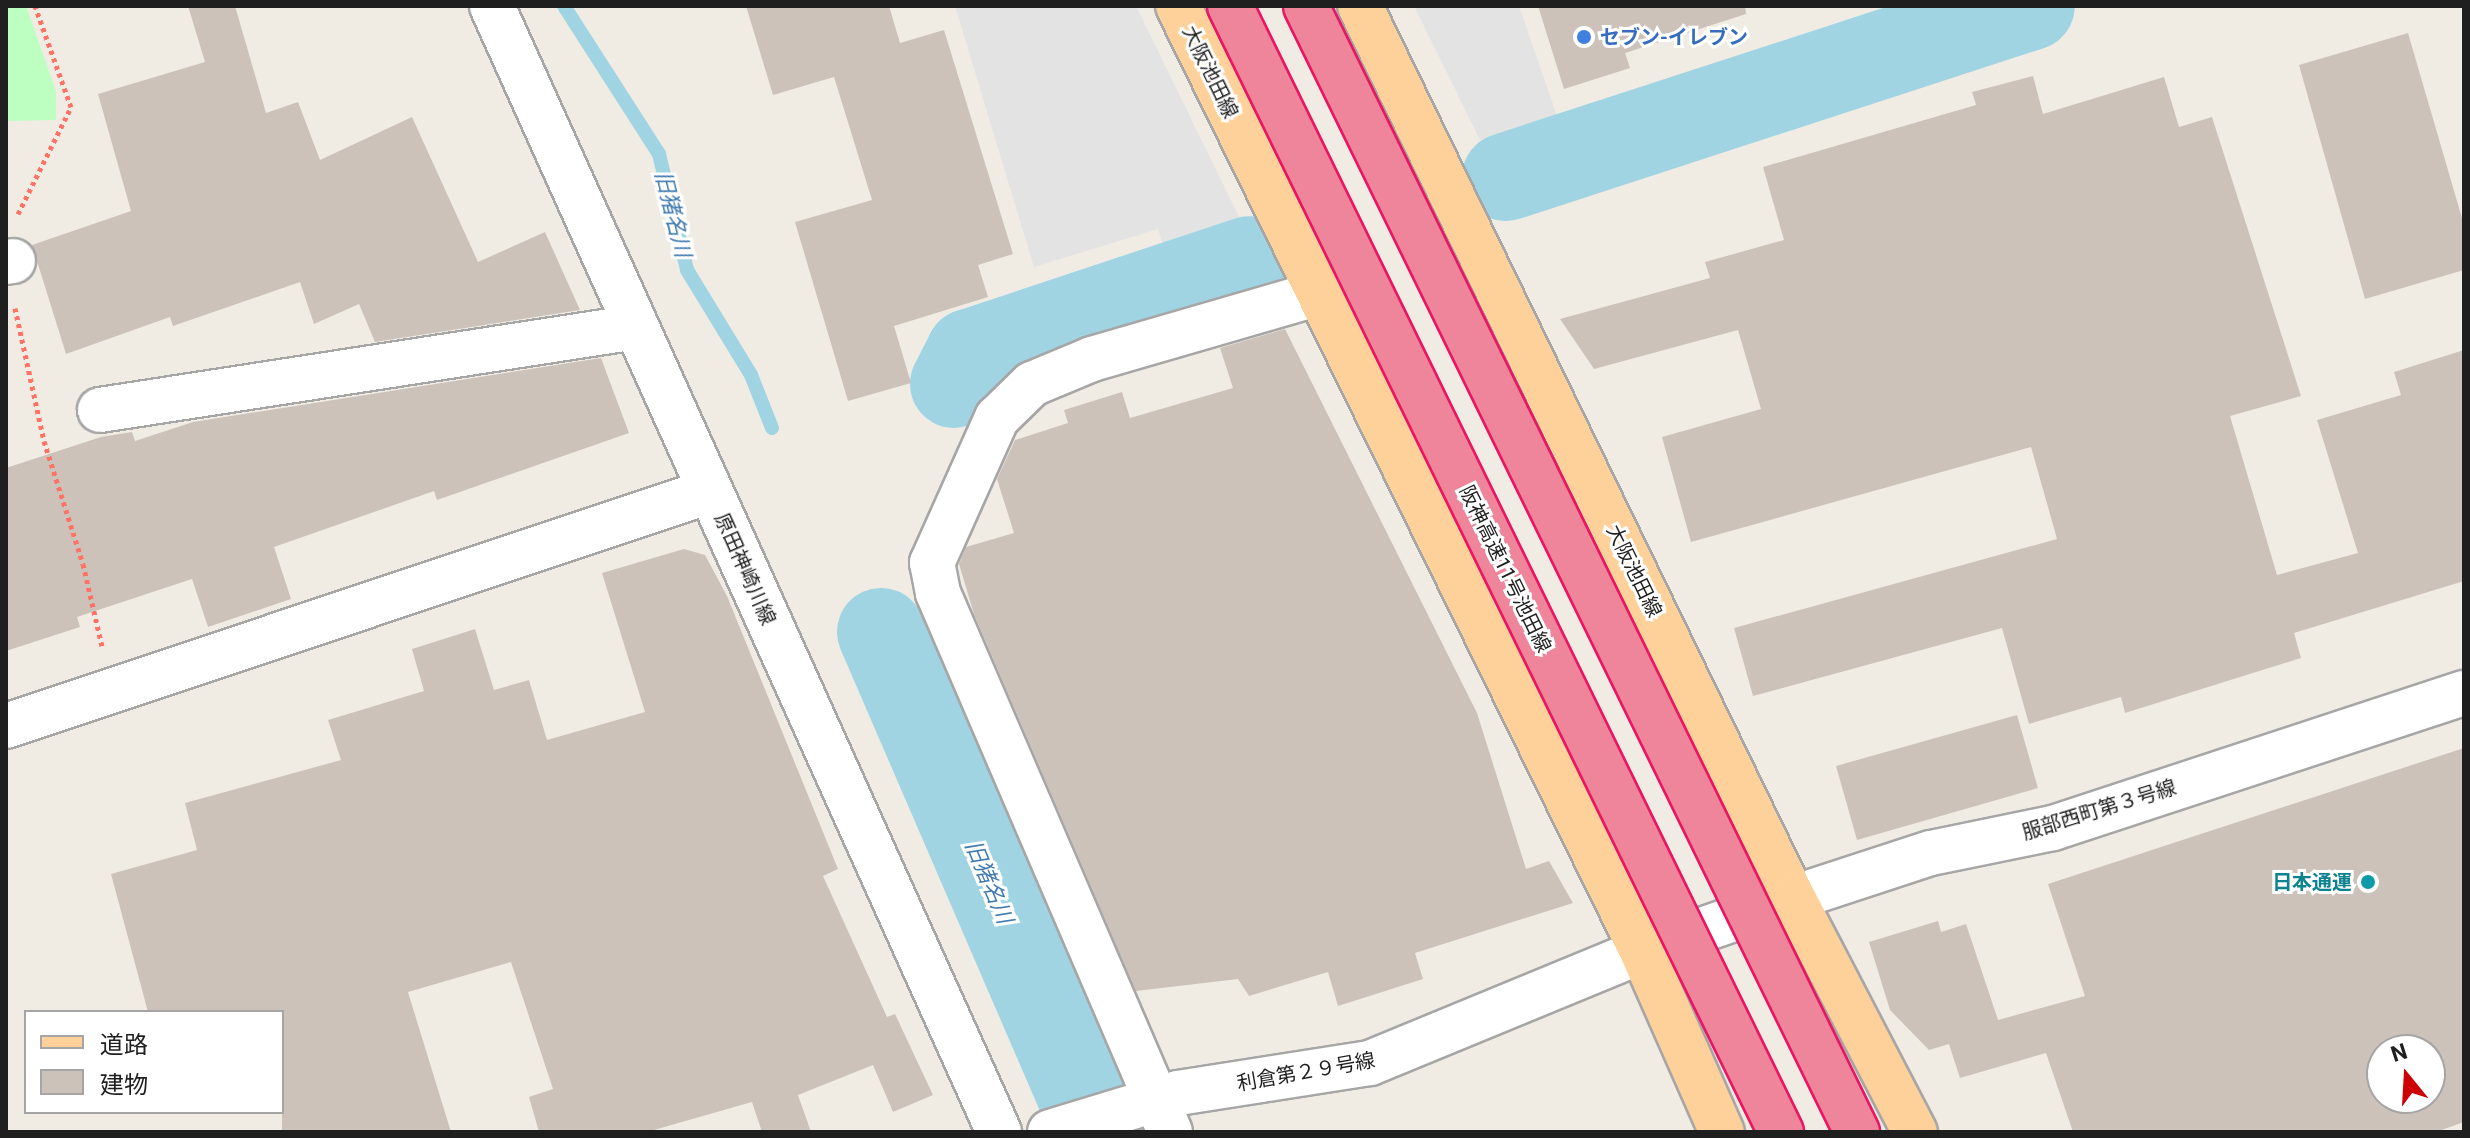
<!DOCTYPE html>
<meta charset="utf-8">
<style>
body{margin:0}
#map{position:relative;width:2470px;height:1138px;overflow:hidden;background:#f0ece4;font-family:Roboto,"Noto Sans JP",sans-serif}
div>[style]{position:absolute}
.park>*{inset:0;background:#bdfec1}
.parking>*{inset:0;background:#e3e3e3}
.stream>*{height:14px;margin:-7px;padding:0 7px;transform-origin:7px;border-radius:7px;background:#a0d4e2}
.river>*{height:88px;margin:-44px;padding:0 44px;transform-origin:44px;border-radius:44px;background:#a0d4e2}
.building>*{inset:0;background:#cdc2b9}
.path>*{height:5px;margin-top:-2.5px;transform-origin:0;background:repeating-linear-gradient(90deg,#ff7266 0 4px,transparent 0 8px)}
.roads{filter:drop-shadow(2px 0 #a6a6a6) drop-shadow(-2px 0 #a6a6a6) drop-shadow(0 2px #a6a6a6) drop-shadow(0 -2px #a6a6a6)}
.minor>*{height:44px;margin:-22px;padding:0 22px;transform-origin:22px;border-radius:22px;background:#fff}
.major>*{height:44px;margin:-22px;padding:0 22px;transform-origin:22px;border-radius:22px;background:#ffd19a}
.bridges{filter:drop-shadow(2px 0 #ea1563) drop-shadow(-2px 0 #ea1563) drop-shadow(0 2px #ea1563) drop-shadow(0 -2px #ea1563)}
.highway-bridge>*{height:44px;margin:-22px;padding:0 22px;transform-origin:22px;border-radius:22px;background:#ee859b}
.dots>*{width:22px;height:22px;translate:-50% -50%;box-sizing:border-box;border:4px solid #fff;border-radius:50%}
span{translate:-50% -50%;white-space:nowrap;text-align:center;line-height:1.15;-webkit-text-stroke:6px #fff;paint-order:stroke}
.shop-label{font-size:20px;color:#366cbe;font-weight:700}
.left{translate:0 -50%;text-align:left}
.street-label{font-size:20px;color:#1f1f1f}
.culture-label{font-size:20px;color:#0d838f;font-weight:700}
.right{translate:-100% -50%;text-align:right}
.water-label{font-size:22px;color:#407aaf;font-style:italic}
.frame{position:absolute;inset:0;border:8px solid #1f1f1f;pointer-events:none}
.legend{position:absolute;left:24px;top:1010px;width:260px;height:104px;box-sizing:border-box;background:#fff;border:2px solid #a5a5a5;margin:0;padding:10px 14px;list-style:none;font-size:24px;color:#1f1f1f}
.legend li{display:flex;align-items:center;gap:16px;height:40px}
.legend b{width:40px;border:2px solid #a5a5a5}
.north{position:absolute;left:2366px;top:1034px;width:80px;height:80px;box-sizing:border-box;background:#fff;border:2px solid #a5a5a5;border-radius:50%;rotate:342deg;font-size:22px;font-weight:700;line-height:32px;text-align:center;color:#1f1f1f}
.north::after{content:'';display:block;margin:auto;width:28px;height:36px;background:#cd0005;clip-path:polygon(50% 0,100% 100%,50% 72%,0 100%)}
</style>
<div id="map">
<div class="park">
<i style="clip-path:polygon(6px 6px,26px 6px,56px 91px,56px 120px,6px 121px)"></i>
</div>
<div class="parking">
<i style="clip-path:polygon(955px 6px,1136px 6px,1240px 219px,1163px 245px,1158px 229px,1034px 267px)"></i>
<i style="clip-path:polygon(1414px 6px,1519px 6px,1557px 116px,1480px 140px)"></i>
</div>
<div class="stream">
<i style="left:564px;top:6px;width:176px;rotate:57.3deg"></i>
<i style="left:659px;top:154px;width:119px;rotate:76.4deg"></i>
<i style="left:687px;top:270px;width:123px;rotate:58.6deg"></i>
<i style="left:751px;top:375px;width:57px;rotate:68.4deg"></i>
</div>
<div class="river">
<i style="left:1506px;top:177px;width:552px;rotate:-18.04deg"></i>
<i style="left:954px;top:384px;width:35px;rotate:-63deg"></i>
<i style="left:970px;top:353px;width:294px;rotate:-18.4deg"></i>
<i style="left:881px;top:632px;width:545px;rotate:66.64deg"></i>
</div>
<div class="building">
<i style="clip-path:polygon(188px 6px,235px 6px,266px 113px,298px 102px,320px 160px,412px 117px,478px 262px,545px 232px,580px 310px,375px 342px,359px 304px,314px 324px,300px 282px,173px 326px,170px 317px,66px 354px,32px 245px,131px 211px,98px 94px,205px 62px)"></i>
<i style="clip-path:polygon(746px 6px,889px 6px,900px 43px,944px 30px,1013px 254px,978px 265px,988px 297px,894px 326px,911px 383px,848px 401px,795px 222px,872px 200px,834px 77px,773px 95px)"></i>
<i style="clip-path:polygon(1538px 6px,1745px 6px,1746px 14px,1625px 53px,1630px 68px,1564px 89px)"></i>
<i style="clip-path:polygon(2408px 33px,2464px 225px,2464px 270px,2365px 299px,2299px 65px)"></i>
<i style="clip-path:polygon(2033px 76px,2043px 114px,2164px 77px,2179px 127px,2212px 117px,2301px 396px,2230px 416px,2277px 575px,2358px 553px,2317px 420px,2401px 395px,2394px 372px,2464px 350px,2464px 581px,2294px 633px,2301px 658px,2125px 713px,2121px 697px,2029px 724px,2002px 628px,1753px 696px,1734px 628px,2057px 539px,2031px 447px,1691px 542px,1662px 437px,1761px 409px,1738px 330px,1594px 369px,1560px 319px,1710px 278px,1705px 262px,1784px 240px,1763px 167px,1976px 105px,1972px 92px)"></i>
<i style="clip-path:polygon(1285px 329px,1477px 713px,1526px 869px,1549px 861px,1573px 903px,1415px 953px,1423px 979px,1338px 1006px,1328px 972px,1249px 996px,1238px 979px,1136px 991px,974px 614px,959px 564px,966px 547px,1014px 533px,997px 479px,1015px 440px,1068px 423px,1064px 410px,1122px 392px,1130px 418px,1233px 388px,1220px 348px)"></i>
<i style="clip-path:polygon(601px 358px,629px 433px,437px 500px,434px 491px,274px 547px,291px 599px,208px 627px,192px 579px,77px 617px,80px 627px,6px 651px,6px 468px,101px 437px,132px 432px,135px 441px,193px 422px)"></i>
<i style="clip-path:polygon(684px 549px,705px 555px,727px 596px,838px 869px,823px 876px,887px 1017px,895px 1014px,933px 1095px,893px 1112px,873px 1065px,798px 1095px,811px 1132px,762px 1132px,752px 1102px,647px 1132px,539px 1132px,529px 1097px,553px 1089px,511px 962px,408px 992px,451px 1132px,282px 1132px,282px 1012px,148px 1012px,111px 874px,197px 850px,185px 803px,341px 760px,328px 720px,424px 691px,412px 649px,475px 629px,494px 690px,529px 680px,547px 740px,645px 712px,602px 573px)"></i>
<i style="clip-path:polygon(2017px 715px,2038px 788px,1857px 840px,1836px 766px)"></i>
<i style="clip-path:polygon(evenodd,2464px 748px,2464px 1122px,2436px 1132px,2073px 1132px,2046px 1053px,1960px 1078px,1949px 1044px,1929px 1050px,1890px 1010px,1869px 942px,1938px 921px,1941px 932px,1966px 924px,1998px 1020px,2085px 996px,2048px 884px,2464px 748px,2382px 1050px,2430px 1050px,2430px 1098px,2382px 1098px,2382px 1050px)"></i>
</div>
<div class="path">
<i style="left:18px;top:214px;width:119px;rotate:-63.6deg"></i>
<i style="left:71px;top:107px;width:107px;rotate:-109.6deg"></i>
<i style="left:15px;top:308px;width:136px;rotate:77.7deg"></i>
<i style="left:44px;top:441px;width:129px;rotate:72.4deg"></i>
<i style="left:83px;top:564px;width:84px;rotate:77deg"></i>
</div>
<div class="roads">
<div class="minor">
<i style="left:492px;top:6px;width:1235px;rotate:65.76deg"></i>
<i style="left:6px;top:262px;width:7px;rotate:-8deg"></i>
<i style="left:100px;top:410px;width:542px;rotate:-8.8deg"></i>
<i style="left:6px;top:726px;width:742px;rotate:-18.46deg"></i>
<i style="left:1050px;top:1132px;width:134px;rotate:-16.9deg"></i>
<i style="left:1178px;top:1093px;width:194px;rotate:-8.9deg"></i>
<i style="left:1370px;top:1063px;width:294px;rotate:-22.4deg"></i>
<i style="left:1642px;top:951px;width:160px;rotate:-19.3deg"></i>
<i style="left:1793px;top:898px;width:145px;rotate:-18.1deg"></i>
<i style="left:1931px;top:853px;width:125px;rotate:-11.6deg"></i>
<i style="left:2053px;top:828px;width:433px;rotate:-18.2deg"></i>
<i style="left:1170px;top:1132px;width:587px;rotate:-113.29deg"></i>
<i style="left:938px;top:593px;width:31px;rotate:-101deg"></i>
<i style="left:932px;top:563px;width:159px;rotate:-65.9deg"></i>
<i style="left:997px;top:418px;width:49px;rotate:-44.2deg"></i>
<i style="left:1032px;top:384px;width:65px;rotate:-22.6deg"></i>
<i style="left:1092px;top:359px;width:236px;rotate:-16.2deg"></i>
</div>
<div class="major">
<i style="left:1178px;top:6px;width:1053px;rotate:63.85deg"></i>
<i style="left:1642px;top:951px;width:198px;rotate:66.2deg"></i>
<i style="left:1360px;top:6px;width:992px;rotate:64.11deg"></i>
<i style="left:1793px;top:898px;width:264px;rotate:62.5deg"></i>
</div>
</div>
<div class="bridges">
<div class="highway-bridge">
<i style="left:1230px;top:6px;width:1254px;rotate:63.93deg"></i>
<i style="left:1306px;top:6px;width:1254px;rotate:63.93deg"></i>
</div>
</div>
<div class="dots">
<i style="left:1584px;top:37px;background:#3f7fe0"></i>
<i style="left:2368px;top:882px;background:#0f9aa8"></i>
</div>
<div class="shop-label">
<span class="left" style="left:1600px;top:37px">セブン-イレブン</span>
</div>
<div class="street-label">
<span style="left:1210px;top:72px;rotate:64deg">大阪池田線</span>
<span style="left:745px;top:569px;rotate:66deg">原田神崎川線</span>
<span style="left:1505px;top:569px;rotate:64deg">阪神高速11号池田線</span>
<span style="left:1634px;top:571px;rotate:64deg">大阪池田線</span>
<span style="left:2099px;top:810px;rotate:-17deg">服部西町第３号線</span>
<span style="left:1306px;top:1072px;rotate:-10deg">利倉第２９号線</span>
</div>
<div class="culture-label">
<span class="right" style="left:2352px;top:882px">日本通運</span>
</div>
<div class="water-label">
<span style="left:673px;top:214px;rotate:76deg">旧猪名川</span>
<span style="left:989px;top:882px;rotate:67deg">旧猪名川</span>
</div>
<div class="frame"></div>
<ul class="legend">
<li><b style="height:10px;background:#ffd19a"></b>道路</li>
<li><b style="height:22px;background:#cdc2b9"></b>建物</li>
</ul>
<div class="north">N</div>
</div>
